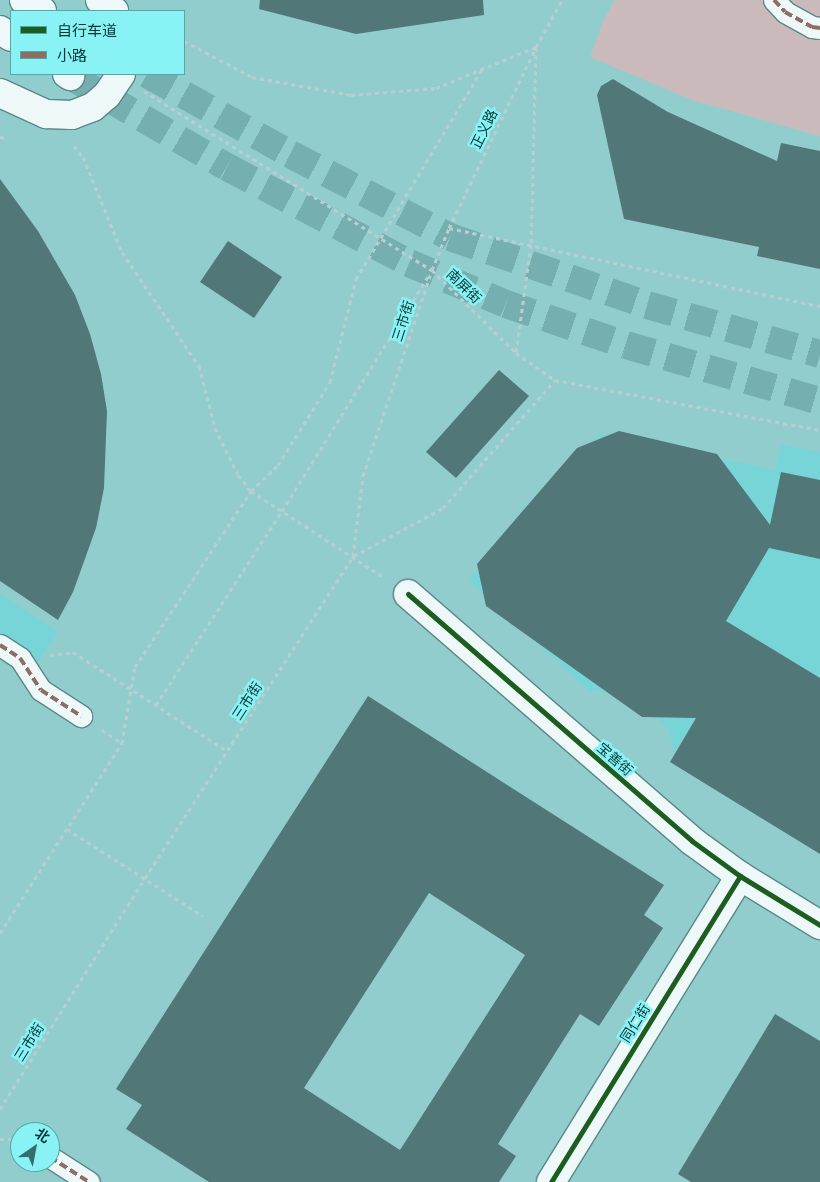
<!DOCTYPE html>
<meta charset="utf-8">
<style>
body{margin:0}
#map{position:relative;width:820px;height:1182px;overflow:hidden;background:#92cdce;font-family:"IBM Plex Sans","Noto Sans SC",sans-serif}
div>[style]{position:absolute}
.built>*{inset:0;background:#78d5d7}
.green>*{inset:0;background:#cbbabb}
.building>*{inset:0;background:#517779}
.secondary-tunnel>*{height:28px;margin-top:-14px;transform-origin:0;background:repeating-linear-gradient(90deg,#76afb0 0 28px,transparent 0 42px)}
.path>*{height:3px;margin-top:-1.5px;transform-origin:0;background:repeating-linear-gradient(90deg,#bbcecf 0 4px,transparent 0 8px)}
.roads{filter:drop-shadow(1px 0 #5a8788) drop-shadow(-1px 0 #5a8788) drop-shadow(0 1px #5a8788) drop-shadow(0 -1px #5a8788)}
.pedestrian>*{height:21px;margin:-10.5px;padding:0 10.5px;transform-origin:10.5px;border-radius:10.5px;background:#eff8f8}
.minor>*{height:28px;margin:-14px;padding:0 14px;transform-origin:14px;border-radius:14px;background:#eff8f8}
.tertiary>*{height:28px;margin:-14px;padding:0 14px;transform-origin:14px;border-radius:14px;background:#eff8f8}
.secondary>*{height:28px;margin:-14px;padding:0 14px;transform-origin:14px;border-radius:14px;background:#eff8f8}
.quiet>*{height:4px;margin-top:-2px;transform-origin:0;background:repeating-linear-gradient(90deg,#8d6e63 0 8px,transparent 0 12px)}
.cycleway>*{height:5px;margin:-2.5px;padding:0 2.5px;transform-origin:2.5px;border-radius:2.5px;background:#1b5e20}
span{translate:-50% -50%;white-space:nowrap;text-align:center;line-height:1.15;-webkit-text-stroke:5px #88f2f4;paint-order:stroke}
.street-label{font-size:14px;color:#053738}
.legend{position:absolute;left:10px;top:10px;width:175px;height:65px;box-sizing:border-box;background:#88f2f4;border:1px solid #54a7a9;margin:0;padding:6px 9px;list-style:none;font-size:15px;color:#053738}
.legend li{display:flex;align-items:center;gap:10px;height:25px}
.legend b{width:25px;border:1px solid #54a7a9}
.north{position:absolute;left:10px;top:1122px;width:50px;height:50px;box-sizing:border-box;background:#88f2f4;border:1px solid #54a7a9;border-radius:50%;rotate:33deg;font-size:14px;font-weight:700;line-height:20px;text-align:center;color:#053738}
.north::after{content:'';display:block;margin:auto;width:18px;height:22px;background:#366c6c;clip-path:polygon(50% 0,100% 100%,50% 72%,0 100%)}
</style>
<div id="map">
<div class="built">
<i style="clip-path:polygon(600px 434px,775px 470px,781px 444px,820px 452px,820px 678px,747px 634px,675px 752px,668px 729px,647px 709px,603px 691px,589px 691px,468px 580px)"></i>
<i style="clip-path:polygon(0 593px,58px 632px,38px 662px,0 637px)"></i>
</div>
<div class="green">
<i style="clip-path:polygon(615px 0,820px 0,820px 136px,692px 100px,590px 57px,604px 19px)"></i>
</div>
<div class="building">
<i style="clip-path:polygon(260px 0,483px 0,484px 15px,356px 34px,259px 9px)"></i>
<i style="clip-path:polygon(613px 79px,668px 112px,777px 161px,781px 143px,820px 151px,820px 269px,757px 256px,759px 247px,624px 219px,597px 95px,601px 86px)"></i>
<i style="clip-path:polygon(0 179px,38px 231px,75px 295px,90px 334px,101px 374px,107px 411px,104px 488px,96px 528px,73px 592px,58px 620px,0 581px)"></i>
<i style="clip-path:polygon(228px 241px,282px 277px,254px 318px,200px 282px)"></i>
<i style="clip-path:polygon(499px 370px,529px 396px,456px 478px,426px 452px)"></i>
<i style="clip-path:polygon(619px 431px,717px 454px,770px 525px,781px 472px,820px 480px,820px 559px,769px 548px,726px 621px,820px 678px,820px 854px,670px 762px,696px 718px,642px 717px,486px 606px,477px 564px,577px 448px)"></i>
<i style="clip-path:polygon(evenodd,368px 696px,664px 885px,644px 915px,663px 928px,599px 1026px,580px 1014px,559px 1047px,498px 1144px,516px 1156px,499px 1182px,209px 1182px,126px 1129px,142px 1105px,116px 1089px,368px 696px,429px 893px,525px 955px,400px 1150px,304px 1088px,429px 893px)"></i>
<i style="clip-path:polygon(775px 1014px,820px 1041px,820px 1182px,691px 1182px,678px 1174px)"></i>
</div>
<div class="secondary-tunnel">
<i style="left:147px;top:74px;width:164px;rotate:29.2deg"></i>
<i style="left:290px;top:154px;width:180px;rotate:27.4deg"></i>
<i style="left:450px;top:237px;width:208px;rotate:19deg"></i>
<i style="left:647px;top:305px;width:180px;rotate:15.8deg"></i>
<i style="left:70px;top:76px;width:181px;rotate:30.1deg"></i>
<i style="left:227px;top:167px;width:206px;rotate:27.8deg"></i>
<i style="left:409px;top:263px;width:105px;rotate:22.9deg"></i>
<i style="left:506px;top:304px;width:127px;rotate:18.9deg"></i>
<i style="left:626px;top:345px;width:202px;rotate:16.1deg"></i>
</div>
<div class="path">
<i style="left:184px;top:41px;width:77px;rotate:27.9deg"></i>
<i style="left:252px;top:77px;width:101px;rotate:10.3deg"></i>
<i style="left:351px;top:95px;width:85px;rotate:-4.7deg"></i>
<i style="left:436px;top:88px;width:108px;rotate:-22.3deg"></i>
<i style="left:536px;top:47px;width:198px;rotate:91.4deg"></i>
<i style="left:531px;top:245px;width:109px;rotate:97.9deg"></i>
<i style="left:144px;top:91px;width:339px;rotate:31.9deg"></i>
<i style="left:432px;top:270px;width:118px;rotate:44.7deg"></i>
<i style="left:516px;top:353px;width:47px;rotate:34.7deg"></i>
<i style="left:555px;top:380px;width:270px;rotate:10.7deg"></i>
<i style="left:0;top:137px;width:5px;rotate:11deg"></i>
<i style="left:74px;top:146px;width:14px;rotate:51deg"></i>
<i style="left:83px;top:157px;width:103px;rotate:67.7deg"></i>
<i style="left:122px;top:252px;width:138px;rotate:56deg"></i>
<i style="left:199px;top:366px;width:64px;rotate:75.5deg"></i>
<i style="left:215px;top:428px;width:52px;rotate:63.9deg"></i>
<i style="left:238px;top:475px;width:21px;rotate:51deg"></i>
<i style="left:251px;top:491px;width:160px;rotate:33deg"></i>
<i style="left:449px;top:228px;width:379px;rotate:11.9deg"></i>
<i style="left:354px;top:556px;width:101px;rotate:-28.3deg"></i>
<i style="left:443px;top:508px;width:170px;rotate:-48.8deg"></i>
<i style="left:50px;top:655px;width:23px;rotate:-7deg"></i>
<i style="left:73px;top:652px;width:183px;rotate:32.7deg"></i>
<i style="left:156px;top:705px;width:231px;rotate:-57deg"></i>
<i style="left:282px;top:511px;width:278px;rotate:-58.1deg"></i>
<i style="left:102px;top:730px;width:24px;rotate:33deg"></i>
<i style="left:67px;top:829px;width:161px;rotate:32.6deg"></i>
<i style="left:0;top:933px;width:226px;rotate:-57.3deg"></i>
<i style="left:122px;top:743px;width:77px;rotate:-80.3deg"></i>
<i style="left:135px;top:667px;width:211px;rotate:-56.6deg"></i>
<i style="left:251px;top:491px;width:37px;rotate:-44deg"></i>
<i style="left:278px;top:465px;width:98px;rotate:-57.9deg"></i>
<i style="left:330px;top:382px;width:106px;rotate:-75.8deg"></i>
<i style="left:356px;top:279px;width:245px;rotate:-59deg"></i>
<i style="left:0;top:1109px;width:273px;rotate:-57.9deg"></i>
<i style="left:145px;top:878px;width:383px;rotate:-57.1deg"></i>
<i style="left:353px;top:556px;width:81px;rotate:-82.9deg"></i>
<i style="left:363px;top:476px;width:217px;rotate:-71.5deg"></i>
<i style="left:432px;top:270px;width:45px;rotate:-68deg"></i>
<i style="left:449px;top:228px;width:201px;rotate:-64.3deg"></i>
<i style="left:536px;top:47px;width:54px;rotate:-61deg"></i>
<i style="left:0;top:1139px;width:20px"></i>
</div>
<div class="roads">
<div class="pedestrian">
<i style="left:774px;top:0;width:16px;rotate:47deg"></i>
<i style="left:785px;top:12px;width:31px;rotate:29deg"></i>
<i style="left:812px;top:27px;width:8px;rotate:7deg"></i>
<i style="left:0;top:645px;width:24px;rotate:33deg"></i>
<i style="left:20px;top:658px;width:38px;rotate:57deg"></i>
<i style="left:41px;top:690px;width:48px;rotate:33deg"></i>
<i style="left:50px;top:1157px;width:46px;rotate:32.7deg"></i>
</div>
<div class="minor">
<i style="left:551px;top:1182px;width:360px;rotate:-58.3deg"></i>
</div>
<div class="tertiary">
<i style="left:408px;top:594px;width:376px;rotate:41deg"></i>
<i style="left:692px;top:841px;width:59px;rotate:36.1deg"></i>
<i style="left:740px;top:876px;width:94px;rotate:31.5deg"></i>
</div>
<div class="secondary">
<i style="left:24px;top:0;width:21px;rotate:31deg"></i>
<i style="left:100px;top:0;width:18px;rotate:38deg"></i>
<i style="left:0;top:30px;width:13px;rotate:32deg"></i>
<i style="left:67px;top:74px;width:4px;rotate:34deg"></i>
<i style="left:0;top:93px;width:51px;rotate:24.5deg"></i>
<i style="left:46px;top:114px;width:26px;rotate:2deg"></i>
<i style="left:72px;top:115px;width:22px;rotate:-21deg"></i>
<i style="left:93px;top:107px;width:18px;rotate:-41deg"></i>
<i style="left:107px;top:95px;width:25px;rotate:-56deg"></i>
</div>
</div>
<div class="quiet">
<i style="left:774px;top:0;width:16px;rotate:47deg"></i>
<i style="left:785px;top:12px;width:31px;rotate:29deg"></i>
<i style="left:812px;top:27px;width:8px;rotate:7deg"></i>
<i style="left:0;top:645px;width:24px;rotate:33deg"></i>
<i style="left:20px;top:658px;width:38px;rotate:57deg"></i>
<i style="left:41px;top:690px;width:48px;rotate:33deg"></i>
<i style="left:50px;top:1157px;width:46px;rotate:32.7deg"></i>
</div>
<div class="cycleway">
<i style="left:408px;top:594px;width:376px;rotate:41deg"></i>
<i style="left:692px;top:841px;width:59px;rotate:36.1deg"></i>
<i style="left:740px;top:876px;width:94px;rotate:31.5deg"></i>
<i style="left:551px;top:1182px;width:360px;rotate:-58.3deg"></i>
</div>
<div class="street-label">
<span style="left:484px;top:129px;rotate:-64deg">正义路</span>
<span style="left:464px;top:286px;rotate:44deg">南屏街</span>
<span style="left:403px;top:321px;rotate:-72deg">三市街</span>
<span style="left:247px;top:701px;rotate:-57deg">三市街</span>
<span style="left:615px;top:759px;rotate:41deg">宝善街</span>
<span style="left:635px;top:1023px;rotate:-58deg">同仁街</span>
<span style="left:29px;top:1042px;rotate:-58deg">三市街</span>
</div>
<ul class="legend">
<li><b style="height:6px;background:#1b5e20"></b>自行车道</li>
<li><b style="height:6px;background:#8d6e63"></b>小路</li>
</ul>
<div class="north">北</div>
</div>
